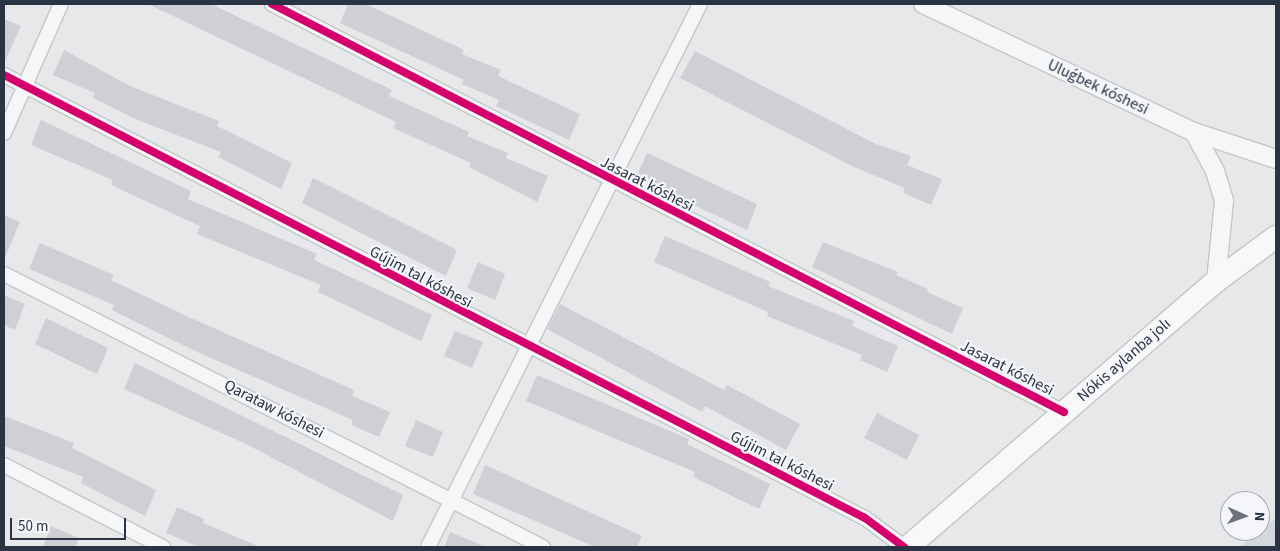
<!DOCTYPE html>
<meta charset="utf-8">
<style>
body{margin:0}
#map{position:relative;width:1280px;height:551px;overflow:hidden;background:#e6e8ea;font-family:"Source Sans 3",sans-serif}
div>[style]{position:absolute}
.built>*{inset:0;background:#d4d7dd}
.building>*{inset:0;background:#ced0d3}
.roads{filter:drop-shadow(1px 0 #c4c6c8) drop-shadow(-1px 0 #c4c6c8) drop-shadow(0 1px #c4c6c8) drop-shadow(0 -1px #c4c6c8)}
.minor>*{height:14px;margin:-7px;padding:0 7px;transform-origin:7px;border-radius:7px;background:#f5f6f7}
.tertiary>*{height:18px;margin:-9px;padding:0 9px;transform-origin:9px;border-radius:9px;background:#f5f6f7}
.primary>*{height:22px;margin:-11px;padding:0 11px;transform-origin:11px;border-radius:11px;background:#f8f8f8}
.cycleway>*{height:8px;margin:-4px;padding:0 4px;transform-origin:4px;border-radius:4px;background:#d6006c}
span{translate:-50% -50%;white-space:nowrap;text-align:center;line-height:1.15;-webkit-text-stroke:4.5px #f4f6f9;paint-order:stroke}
.street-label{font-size:16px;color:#2b3445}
.frame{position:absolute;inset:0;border:5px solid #2b3445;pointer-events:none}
.north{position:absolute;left:1220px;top:491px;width:50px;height:50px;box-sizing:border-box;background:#f4f6f9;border:1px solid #a4a8b1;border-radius:50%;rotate:92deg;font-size:14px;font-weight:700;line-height:20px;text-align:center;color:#2b3445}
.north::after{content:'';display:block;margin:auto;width:18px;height:22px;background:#6c737f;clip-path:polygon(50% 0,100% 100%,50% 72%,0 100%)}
.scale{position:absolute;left:10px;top:518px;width:116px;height:22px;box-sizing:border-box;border:2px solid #2b3445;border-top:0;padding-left:6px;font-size:15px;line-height:18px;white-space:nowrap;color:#2b3445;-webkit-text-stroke:4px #f4f6f9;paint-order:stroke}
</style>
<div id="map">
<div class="built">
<i style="clip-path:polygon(1276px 518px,1276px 547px,1239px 547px)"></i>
</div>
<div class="building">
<i style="clip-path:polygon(148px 4px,211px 4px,392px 90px,389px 96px,469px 132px,467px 136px,508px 153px,506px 158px,548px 176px,537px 202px,469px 167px,471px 163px,393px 128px,396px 122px)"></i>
<i style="clip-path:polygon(348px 4px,366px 4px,464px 50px,462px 54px,501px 70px,498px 76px,580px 114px,569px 140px,496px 106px,499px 100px,462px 84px,464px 80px,340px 23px)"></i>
<i style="clip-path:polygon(4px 19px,21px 26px,4px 63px)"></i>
<i style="clip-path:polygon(64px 50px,130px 86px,219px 121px,217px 126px,292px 163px,281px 189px,218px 157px,221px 152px,135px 119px,93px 98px,95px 93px,53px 75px)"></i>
<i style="clip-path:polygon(695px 51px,876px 144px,911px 156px,907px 165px,942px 179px,931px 205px,903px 193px,905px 188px,854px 167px,680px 78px)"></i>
<i style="clip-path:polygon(41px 120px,191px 191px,188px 199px,317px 254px,314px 260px,432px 315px,421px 341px,318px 292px,321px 285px,197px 234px,200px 226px,111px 185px,113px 180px,31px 145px)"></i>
<i style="clip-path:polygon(647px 153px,757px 204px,747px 230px,636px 178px)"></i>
<i style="clip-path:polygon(313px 178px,457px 250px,446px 276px,302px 203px)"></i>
<i style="clip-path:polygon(4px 215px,20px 222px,4px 260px)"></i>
<i style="clip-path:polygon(665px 236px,770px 282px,768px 286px,854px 321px,852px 326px,898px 346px,887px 372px,860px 360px,862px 355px,767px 316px,768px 312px,654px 262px)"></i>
<i style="clip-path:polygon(823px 242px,898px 272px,896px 275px,928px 289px,927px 292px,963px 308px,952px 334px,812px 267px)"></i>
<i style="clip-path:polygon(40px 243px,114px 275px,111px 280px,191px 318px,354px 390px,352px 396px,390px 412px,379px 437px,351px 425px,353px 420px,195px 351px,112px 310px,114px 305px,29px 269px)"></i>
<i style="clip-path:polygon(478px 262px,505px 274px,495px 300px,467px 288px)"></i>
<i style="clip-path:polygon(4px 295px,25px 304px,15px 330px,4px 325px)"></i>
<i style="clip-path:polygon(560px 304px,724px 390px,727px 385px,800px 424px,786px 450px,705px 406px,702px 412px,547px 329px)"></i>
<i style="clip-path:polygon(46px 318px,108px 348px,97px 374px,35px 344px)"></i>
<i style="clip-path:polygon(455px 331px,483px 342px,472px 368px,444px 356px)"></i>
<i style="clip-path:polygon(135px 363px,403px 495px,393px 521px,248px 445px,124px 389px)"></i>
<i style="clip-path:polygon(537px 375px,689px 439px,687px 444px,770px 484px,759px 509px,693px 477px,695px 472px,526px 401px)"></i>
<i style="clip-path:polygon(877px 413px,919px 435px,907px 460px,864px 438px)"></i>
<i style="clip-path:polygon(4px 416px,74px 443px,72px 448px,156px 490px,145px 516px,81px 483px,83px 477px,4px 446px)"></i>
<i style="clip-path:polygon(416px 420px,443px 432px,433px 457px,405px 446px)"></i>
<i style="clip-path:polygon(485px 465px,642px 536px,637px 547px,595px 547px,473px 494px)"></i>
<i style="clip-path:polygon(177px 507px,204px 519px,203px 523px,260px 547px,199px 547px,166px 533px)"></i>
<i style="clip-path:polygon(51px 526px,79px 538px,75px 547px,43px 547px)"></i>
<i style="clip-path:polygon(450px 532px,486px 547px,444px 547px)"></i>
</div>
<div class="roads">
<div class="minor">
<i style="left:272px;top:4px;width:891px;rotate:27.26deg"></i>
<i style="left:4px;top:75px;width:968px;rotate:27.23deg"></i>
<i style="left:865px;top:518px;width:49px;rotate:36.6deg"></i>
<i style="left:4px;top:133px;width:141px;rotate:-66.2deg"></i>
<i style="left:4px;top:274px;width:604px;rotate:26.86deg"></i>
<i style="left:4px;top:465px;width:179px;rotate:27.3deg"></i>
<i style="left:428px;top:547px;width:607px;rotate:-63.39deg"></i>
</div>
<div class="tertiary">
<i style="left:923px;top:4px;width:300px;rotate:25.3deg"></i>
<i style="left:1194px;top:132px;width:86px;rotate:18.2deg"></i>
<i style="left:1194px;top:132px;width:44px;rotate:61.7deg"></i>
<i style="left:1215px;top:171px;width:31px;rotate:73deg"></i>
<i style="left:1224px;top:201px;width:80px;rotate:95.7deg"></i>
</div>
<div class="primary">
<i style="left:908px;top:547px;width:407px;rotate:-40.8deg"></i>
<i style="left:1216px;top:281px;width:74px;rotate:-36.3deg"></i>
</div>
</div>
<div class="cycleway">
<i style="left:272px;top:4px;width:891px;rotate:27.26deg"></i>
<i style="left:4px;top:75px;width:968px;rotate:27.23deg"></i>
<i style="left:865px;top:518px;width:49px;rotate:36.6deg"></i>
</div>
<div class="street-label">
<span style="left:1098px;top:87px;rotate:25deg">Uluǵbek kóshesi</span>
<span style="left:647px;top:184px;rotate:27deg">Jasarat kóshesi</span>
<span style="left:421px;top:277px;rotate:28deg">Gújim tal kóshesi</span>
<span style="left:1124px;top:360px;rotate:-41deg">Nókis aylanba jolı</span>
<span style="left:1007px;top:368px;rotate:27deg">Jasarat kóshesi</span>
<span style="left:274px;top:409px;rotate:27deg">Qarataw kóshesi</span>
<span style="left:782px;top:461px;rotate:27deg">Gújim tal kóshesi</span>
</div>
<div class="frame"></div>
<div class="north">N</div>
<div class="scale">50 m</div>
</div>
